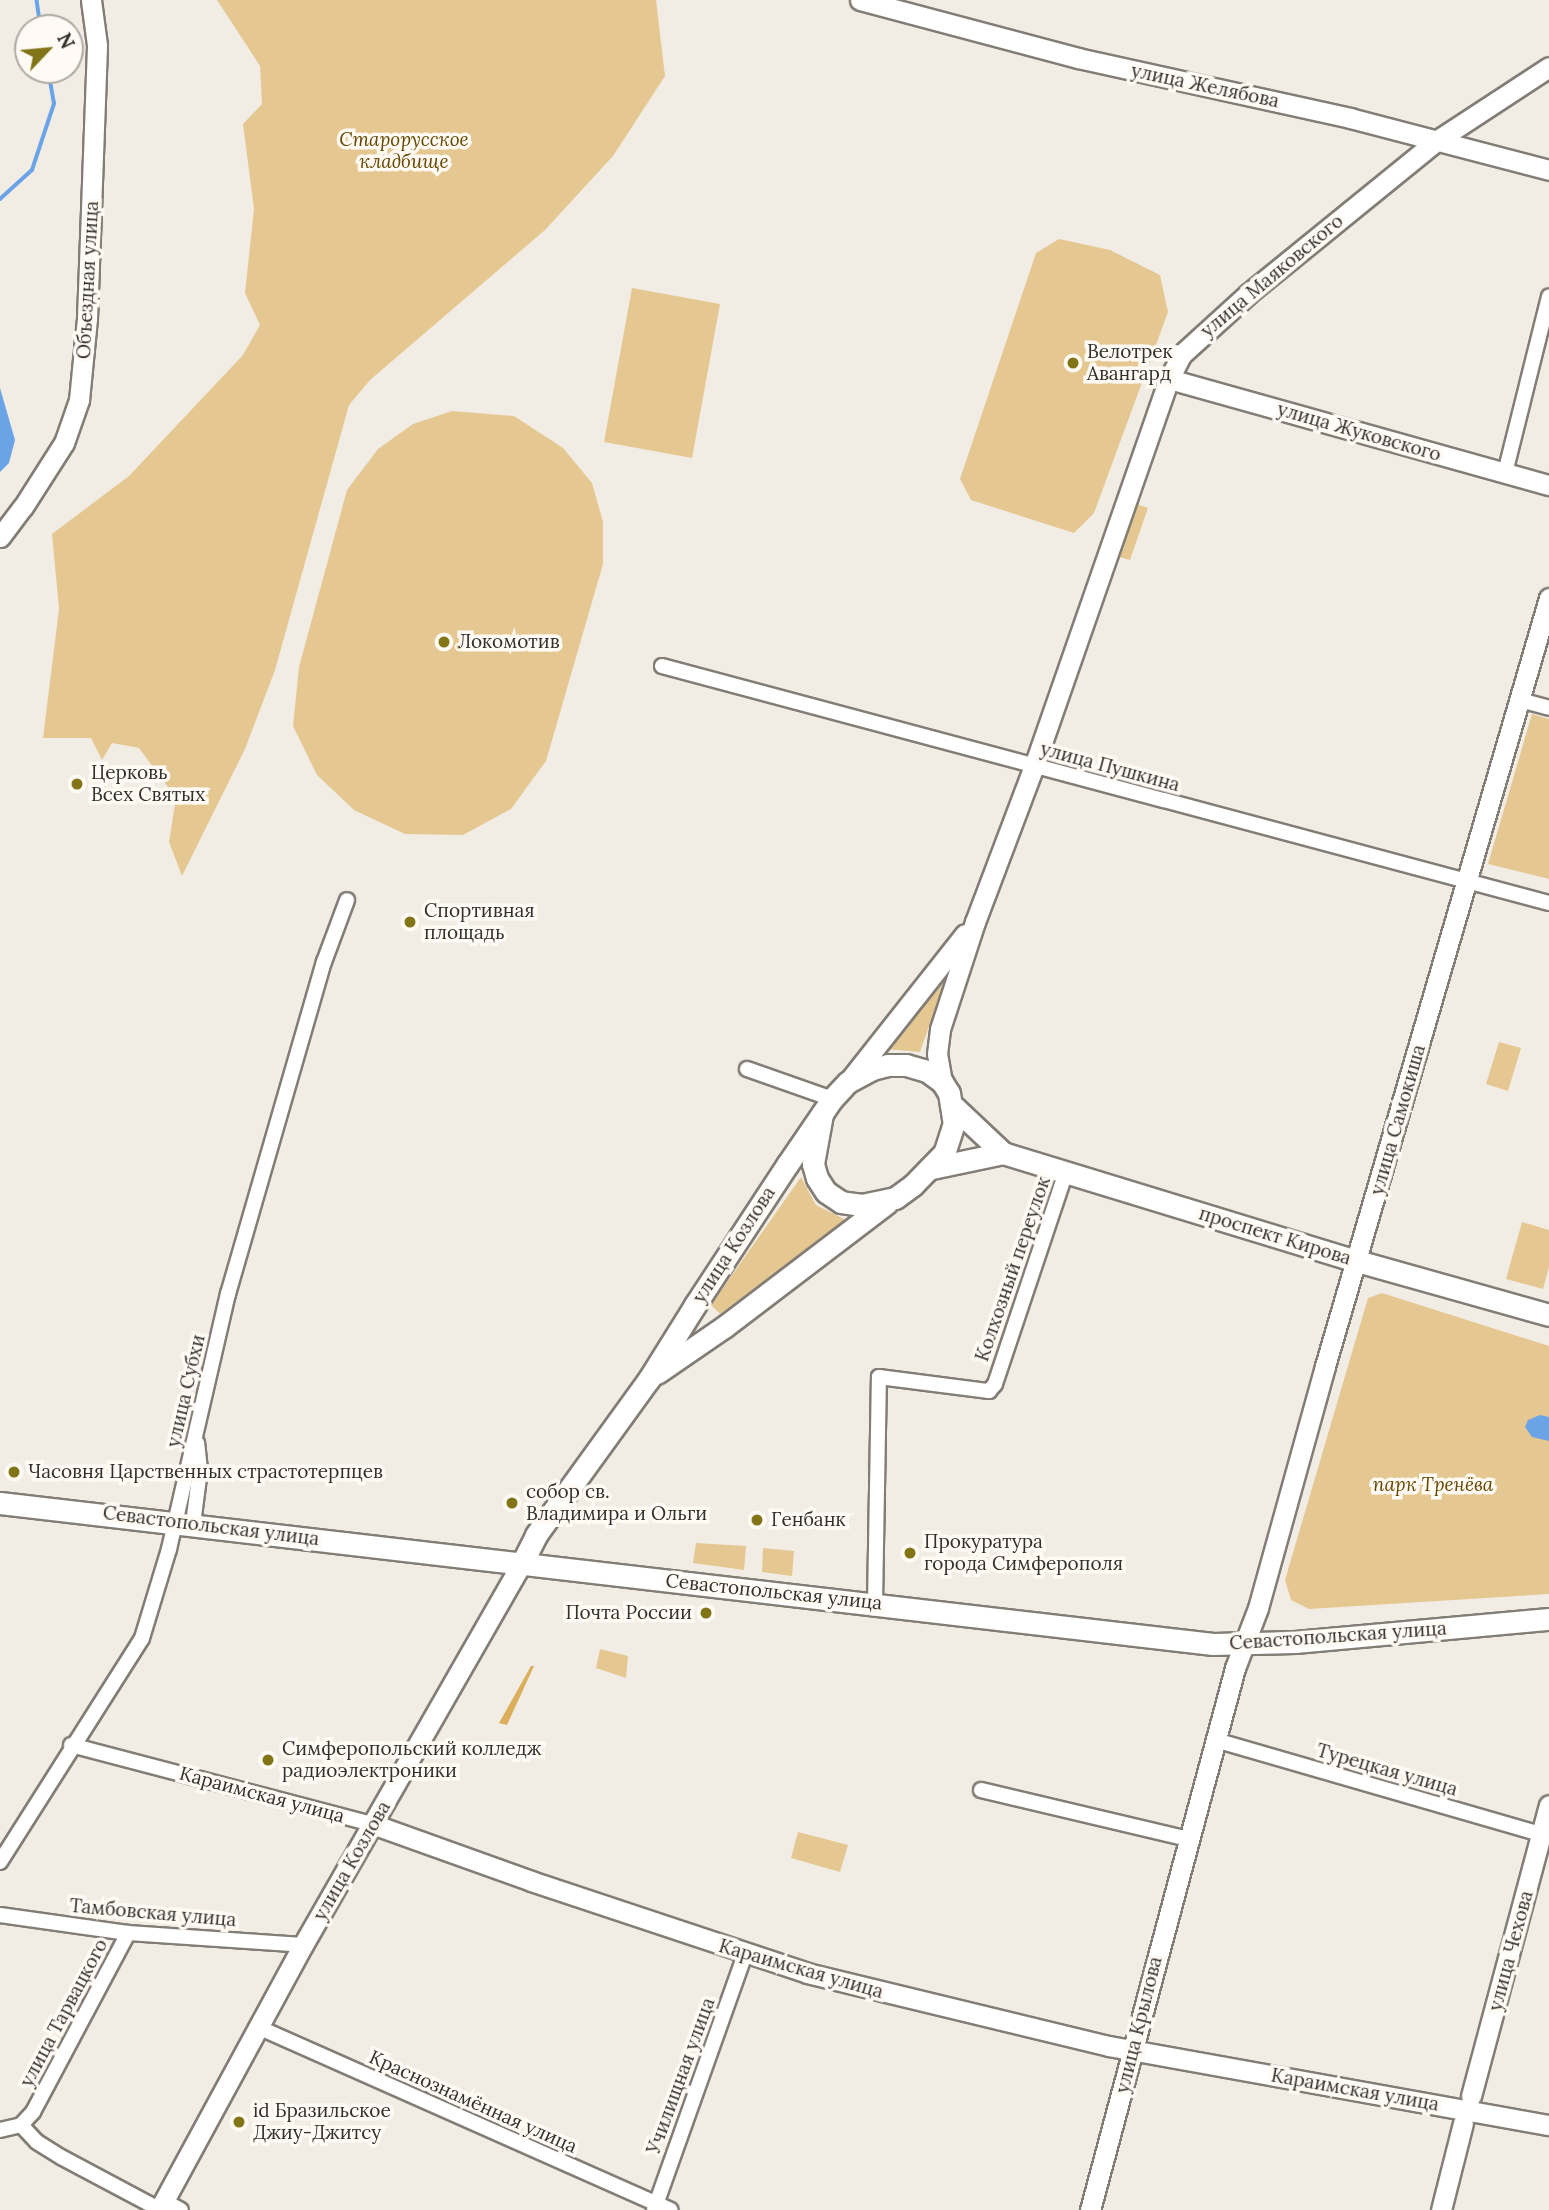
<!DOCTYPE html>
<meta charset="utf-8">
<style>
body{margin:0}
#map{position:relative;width:1549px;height:2210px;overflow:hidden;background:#f2ede4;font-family:Lora,serif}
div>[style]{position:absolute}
.green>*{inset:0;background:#e5c792}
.forest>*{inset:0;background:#dbae5b}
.water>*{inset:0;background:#6ba4e6}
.stream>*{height:3.5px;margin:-1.75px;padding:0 1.75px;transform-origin:1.75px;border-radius:1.75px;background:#6ba4e6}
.roads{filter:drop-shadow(2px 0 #827d75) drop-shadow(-2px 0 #827d75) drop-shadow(0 2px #827d75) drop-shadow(0 -2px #827d75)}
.street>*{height:14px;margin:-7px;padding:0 7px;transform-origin:7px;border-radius:7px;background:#fff}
.secondary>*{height:19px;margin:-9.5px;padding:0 9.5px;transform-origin:9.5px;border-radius:9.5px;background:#fff}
.primary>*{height:21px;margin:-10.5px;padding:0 10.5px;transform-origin:10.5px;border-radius:10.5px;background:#fff}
.dots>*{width:19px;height:19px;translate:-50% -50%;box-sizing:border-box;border:4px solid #fffaf3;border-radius:50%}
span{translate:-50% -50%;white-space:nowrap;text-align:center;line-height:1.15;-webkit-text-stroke:7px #fffaf3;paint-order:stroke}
.street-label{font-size:19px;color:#32302d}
.park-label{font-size:19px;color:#654801;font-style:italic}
.poi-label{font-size:19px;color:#32302d}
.left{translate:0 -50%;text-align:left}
.right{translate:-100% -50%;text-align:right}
.north{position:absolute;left:14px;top:14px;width:70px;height:70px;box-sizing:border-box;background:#fffaf3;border:2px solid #ada9a4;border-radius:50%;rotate:64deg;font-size:19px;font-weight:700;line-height:28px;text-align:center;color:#32302d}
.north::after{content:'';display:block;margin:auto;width:24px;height:32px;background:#827518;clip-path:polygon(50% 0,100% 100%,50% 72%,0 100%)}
</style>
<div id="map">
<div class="green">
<i style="clip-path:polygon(217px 0,656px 0,665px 76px,613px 156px,545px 230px,370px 380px,349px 405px,275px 670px,245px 749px,182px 876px,169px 842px,176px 798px,139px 748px,112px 743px,102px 760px,91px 738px,43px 738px,59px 609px,52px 534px,129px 476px,243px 355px,260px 325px,245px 293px,254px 209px,243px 124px,262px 104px,260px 66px)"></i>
<i style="clip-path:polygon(1059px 239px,1110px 250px,1160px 275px,1168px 312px,1094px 513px,1074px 533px,971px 500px,960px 479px,1036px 253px)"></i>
<i style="clip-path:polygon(632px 288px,720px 304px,692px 458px,604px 442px)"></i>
<i style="clip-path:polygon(452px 411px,514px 416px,563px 448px,592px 483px,603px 522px,603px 564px,546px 761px,511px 809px,463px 835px,405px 834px,354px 810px,317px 775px,293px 726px,299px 667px,347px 490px,378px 449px,413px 424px)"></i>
<i style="clip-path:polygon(1136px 504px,1148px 508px,1130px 560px,1119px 557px)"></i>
<i style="clip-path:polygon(1532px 714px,1549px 719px,1549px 879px,1488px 864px)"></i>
<i style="clip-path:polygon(945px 981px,920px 1052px,886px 1049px)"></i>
<i style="clip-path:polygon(1499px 1042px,1521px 1048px,1508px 1091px,1486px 1084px)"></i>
<i style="clip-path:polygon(801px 1177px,816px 1205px,846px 1220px,720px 1314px,711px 1305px)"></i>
<i style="clip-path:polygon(1522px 1222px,1549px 1230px,1549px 1267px,1543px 1289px,1506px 1279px)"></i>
<i style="clip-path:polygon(1382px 1293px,1549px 1346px,1549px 1594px,1309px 1609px,1291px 1600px,1285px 1580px,1368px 1298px)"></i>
<i style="clip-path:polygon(696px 1543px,746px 1546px,744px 1570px,693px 1563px)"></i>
<i style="clip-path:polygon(763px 1548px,794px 1551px,792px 1576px,762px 1572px)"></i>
<i style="clip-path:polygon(600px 1649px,628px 1656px,626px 1678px,596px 1668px)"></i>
<i style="clip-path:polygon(798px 1832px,848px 1845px,840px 1872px,791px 1858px)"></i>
</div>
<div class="forest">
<i style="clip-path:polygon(531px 1666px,534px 1666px,507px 1725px,499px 1723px)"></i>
</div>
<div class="water">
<i style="clip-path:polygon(0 388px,15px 440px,9px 463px,0 472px)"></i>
<i style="clip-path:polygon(1540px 1415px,1549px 1417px,1549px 1441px,1532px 1437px,1525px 1427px,1528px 1420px)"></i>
</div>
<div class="stream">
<i style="left:37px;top:0;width:28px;rotate:82deg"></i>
<i style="left:0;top:199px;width:43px;rotate:-42.2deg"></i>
<i style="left:32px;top:170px;width:70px;rotate:-71.6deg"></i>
<i style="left:54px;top:104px;width:35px;rotate:-100deg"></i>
</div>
<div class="roads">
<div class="street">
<i style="left:1505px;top:473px;width:182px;rotate:-76deg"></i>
<i style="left:662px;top:666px;width:918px;rotate:14.96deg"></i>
<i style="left:1520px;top:700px;width:30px;rotate:15deg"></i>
<i style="left:747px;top:1069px;width:90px;rotate:19.4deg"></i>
<i style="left:193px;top:1524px;width:54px;rotate:-82.6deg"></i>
<i style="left:200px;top:1470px;width:27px;rotate:-96deg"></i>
<i style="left:875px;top:1603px;width:226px;rotate:-89deg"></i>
<i style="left:879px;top:1377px;width:111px;rotate:7.3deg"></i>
<i style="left:989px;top:1391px;width:9px;rotate:-49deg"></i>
<i style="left:995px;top:1384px;width:224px;rotate:-71.5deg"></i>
<i style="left:1215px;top:1740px;width:347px;rotate:16.1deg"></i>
<i style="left:71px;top:1745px;width:314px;rotate:14.7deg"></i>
<i style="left:981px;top:1790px;width:213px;rotate:13.3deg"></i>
<i style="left:0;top:1862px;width:265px;rotate:-57.6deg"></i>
<i style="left:142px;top:1638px;width:93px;rotate:-73.1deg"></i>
<i style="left:169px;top:1549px;width:262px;rotate:-77deg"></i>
<i style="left:228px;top:1294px;width:346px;rotate:-73.9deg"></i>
<i style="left:324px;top:962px;width:66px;rotate:-69.6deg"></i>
<i style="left:0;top:1915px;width:129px;rotate:8deg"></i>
<i style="left:128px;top:1933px;width:175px;rotate:3.9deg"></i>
<i style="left:260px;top:2028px;width:449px;rotate:23.9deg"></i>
<i style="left:21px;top:2125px;width:23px;rotate:47deg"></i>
<i style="left:37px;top:2142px;width:28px;rotate:32deg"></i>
<i style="left:61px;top:2157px;width:111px;rotate:28deg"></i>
<i style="left:0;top:2130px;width:22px;rotate:-13deg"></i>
<i style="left:21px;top:2125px;width:18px;rotate:-47deg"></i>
<i style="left:33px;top:2112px;width:203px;rotate:-62deg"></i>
<i style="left:164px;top:2201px;width:19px;rotate:28deg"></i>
<i style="left:654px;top:2210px;width:272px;rotate:-70.4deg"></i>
</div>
<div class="secondary">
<i style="left:860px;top:0;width:226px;rotate:14.9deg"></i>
<i style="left:1078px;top:58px;width:279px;rotate:12.4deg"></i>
<i style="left:1350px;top:118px;width:206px;rotate:14.6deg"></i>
<i style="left:1169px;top:379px;width:395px;rotate:15.6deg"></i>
<i style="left:0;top:537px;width:38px;rotate:-53deg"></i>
<i style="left:23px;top:507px;width:76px;rotate:-57.4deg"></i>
<i style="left:64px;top:443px;width:46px;rotate:-70.8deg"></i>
<i style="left:79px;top:400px;width:81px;rotate:-84.4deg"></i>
<i style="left:87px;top:319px;width:274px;rotate:-87.9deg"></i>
<i style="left:97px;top:45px;width:45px;rotate:-97.6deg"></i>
<i style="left:849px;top:1081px;width:187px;rotate:-51.7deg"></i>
<i style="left:942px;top:1082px;width:28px;rotate:-100deg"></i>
<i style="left:937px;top:1054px;width:25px;rotate:-83deg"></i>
<i style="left:940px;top:1029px;width:113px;rotate:-71.9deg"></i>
<i style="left:975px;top:922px;width:167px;rotate:-69.3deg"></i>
<i style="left:1034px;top:766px;width:410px;rotate:-70.8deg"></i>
<i style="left:1169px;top:379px;width:27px;rotate:-63deg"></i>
<i style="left:1181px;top:355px;width:91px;rotate:-42.3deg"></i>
<i style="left:1248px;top:294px;width:242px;rotate:-39.1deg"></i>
<i style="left:1436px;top:141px;width:135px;rotate:-33.2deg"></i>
<i style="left:375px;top:1825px;width:166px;rotate:19.7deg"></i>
<i style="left:531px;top:1881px;width:291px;rotate:18.4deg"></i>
<i style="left:807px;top:1973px;width:311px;rotate:13.6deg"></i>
<i style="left:1109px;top:2046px;width:447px;rotate:10.2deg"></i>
<i style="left:1471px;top:2096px;width:301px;rotate:-75deg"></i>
<i style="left:159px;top:2210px;width:302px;rotate:-61.5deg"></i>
<i style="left:303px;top:1945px;width:438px;rotate:-60.2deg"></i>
<i style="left:1090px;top:2210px;width:561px;rotate:-75.02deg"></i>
<i style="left:1235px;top:1668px;width:64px;rotate:-69deg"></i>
<i style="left:1258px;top:1608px;width:251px;rotate:-74.5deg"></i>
<i style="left:1325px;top:1366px;width:800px;rotate:-73.74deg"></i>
<i style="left:1441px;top:2210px;width:90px;rotate:-75.8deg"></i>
</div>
<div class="primary">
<i style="left:954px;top:1107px;width:67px;rotate:43.2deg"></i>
<i style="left:932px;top:1168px;width:73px;rotate:-11.9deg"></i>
<i style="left:1003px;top:1153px;width:370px;rotate:17deg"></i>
<i style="left:1357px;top:1261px;width:199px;rotate:15.7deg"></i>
<i style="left:657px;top:1373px;width:81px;rotate:-34.5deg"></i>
<i style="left:724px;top:1327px;width:205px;rotate:-37.3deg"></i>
<i style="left:0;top:1503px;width:1221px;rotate:6.63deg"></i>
<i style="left:1213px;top:1644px;width:82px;rotate:-1.4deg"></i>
<i style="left:1295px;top:1642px;width:255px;rotate:-5.2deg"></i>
<i style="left:521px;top:1565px;width:34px;rotate:-63deg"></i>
<i style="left:536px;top:1535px;width:193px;rotate:-54.1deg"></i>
<i style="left:649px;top:1379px;width:87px;rotate:-58.1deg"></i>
<i style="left:695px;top:1305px;width:168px;rotate:-56.7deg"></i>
<i style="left:787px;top:1165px;width:80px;rotate:-55.7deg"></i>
<i style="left:832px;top:1099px;width:23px;rotate:-47deg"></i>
<i style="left:848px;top:1082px;width:27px;rotate:-28deg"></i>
<i style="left:872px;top:1069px;width:16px;rotate:-14deg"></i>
<i style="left:888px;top:1065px;width:18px"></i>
<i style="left:906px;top:1065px;width:22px;rotate:16deg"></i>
<i style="left:927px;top:1071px;width:19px;rotate:36deg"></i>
<i style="left:942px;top:1082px;width:13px;rotate:58deg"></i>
<i style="left:949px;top:1093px;width:30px;rotate:81deg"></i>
<i style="left:954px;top:1123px;width:32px;rotate:108deg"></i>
<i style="left:944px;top:1153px;width:45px;rotate:134.1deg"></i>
<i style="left:913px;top:1185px;width:22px;rotate:144deg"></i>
<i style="left:895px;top:1198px;width:34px;rotate:168deg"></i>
<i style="left:862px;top:1205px;width:21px;rotate:-172deg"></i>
<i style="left:841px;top:1202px;width:18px;rotate:-146deg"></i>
<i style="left:826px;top:1192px;width:17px;rotate:-123deg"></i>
<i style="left:817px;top:1178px;width:15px;rotate:-106deg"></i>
<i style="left:813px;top:1164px;width:51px;rotate:-79.8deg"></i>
</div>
</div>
<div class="dots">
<i style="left:1073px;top:363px;background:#827518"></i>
<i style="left:444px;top:642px;background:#827518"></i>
<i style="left:77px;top:784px;background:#827518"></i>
<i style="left:410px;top:922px;background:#827518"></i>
<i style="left:14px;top:1472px;background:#827518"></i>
<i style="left:512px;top:1503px;background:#827518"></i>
<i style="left:757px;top:1520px;background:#827518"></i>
<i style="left:910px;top:1553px;background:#827518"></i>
<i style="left:706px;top:1613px;background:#827518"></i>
<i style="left:268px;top:1760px;background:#827518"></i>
<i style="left:239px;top:2122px;background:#827518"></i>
</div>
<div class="street-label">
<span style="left:1205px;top:86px;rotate:12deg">улица Желябова</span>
<span style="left:1272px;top:276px;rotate:-40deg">улица Маяковского</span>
<span style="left:88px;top:280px;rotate:-87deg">Объездная улица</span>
<span style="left:1359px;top:432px;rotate:16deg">улица Жуковского</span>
<span style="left:1110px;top:767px;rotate:15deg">улица Пушкина</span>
<span style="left:1398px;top:1120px;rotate:-74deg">улица Самокиша</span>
<span style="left:1275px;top:1236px;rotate:17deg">проспект Кирова</span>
<span style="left:734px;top:1245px;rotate:-57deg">улица Козлова</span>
<span style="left:1013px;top:1269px;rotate:-71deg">Колхозный переулок</span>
<span style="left:186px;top:1391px;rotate:-77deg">улица Субхи</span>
<span style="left:211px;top:1526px;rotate:7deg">Севастопольская улица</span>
<span style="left:774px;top:1592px;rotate:6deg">Севастопольская улица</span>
<span style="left:1338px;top:1636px;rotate:-4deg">Севастопольская улица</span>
<span style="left:1387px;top:1770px;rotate:16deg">Турецкая улица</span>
<span style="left:262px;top:1795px;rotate:15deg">Караимская улица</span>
<span style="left:352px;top:1861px;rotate:-60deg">улица Козлова</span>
<span style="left:153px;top:1913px;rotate:5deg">Тамбовская улица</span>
<span style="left:1511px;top:1951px;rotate:-75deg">улица Чехова</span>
<span style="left:801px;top:1969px;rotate:16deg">Караимская улица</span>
<span style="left:64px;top:2013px;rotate:-62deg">улица Тарвацкого</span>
<span style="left:1139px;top:2025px;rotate:-76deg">улица Крылова</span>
<span style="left:681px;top:2076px;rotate:-70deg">Училищная улица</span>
<span style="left:1355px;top:2090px;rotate:10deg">Караимская улица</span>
<span style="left:473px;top:2102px;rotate:24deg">Краснознамённая улица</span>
</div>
<div class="park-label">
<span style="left:404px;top:151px">Старорусское<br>кладбище</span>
<span style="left:1433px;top:1485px">парк Тренёва</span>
</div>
<div class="poi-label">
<span class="left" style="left:1087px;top:363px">Велотрек<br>Авангард</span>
<span class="left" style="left:458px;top:642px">Локомотив</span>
<span class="left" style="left:91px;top:784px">Церковь<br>Всех Святых</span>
<span class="left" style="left:424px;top:922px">Спортивная<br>площадь</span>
<span class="left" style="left:28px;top:1472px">Часовня Царственных страстотерпцев</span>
<span class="left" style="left:526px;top:1503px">собор св.<br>Владимира и Ольги</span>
<span class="left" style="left:771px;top:1520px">Генбанк</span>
<span class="left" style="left:924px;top:1553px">Прокуратура<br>города Симферополя</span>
<span class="right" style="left:692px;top:1613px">Почта России</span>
<span class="left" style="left:282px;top:1760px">Симферопольский колледж<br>радиоэлектроники</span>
<span class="left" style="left:253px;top:2122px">id Бразильское<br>Джиу-Джитсу</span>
</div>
<div class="north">N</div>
</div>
